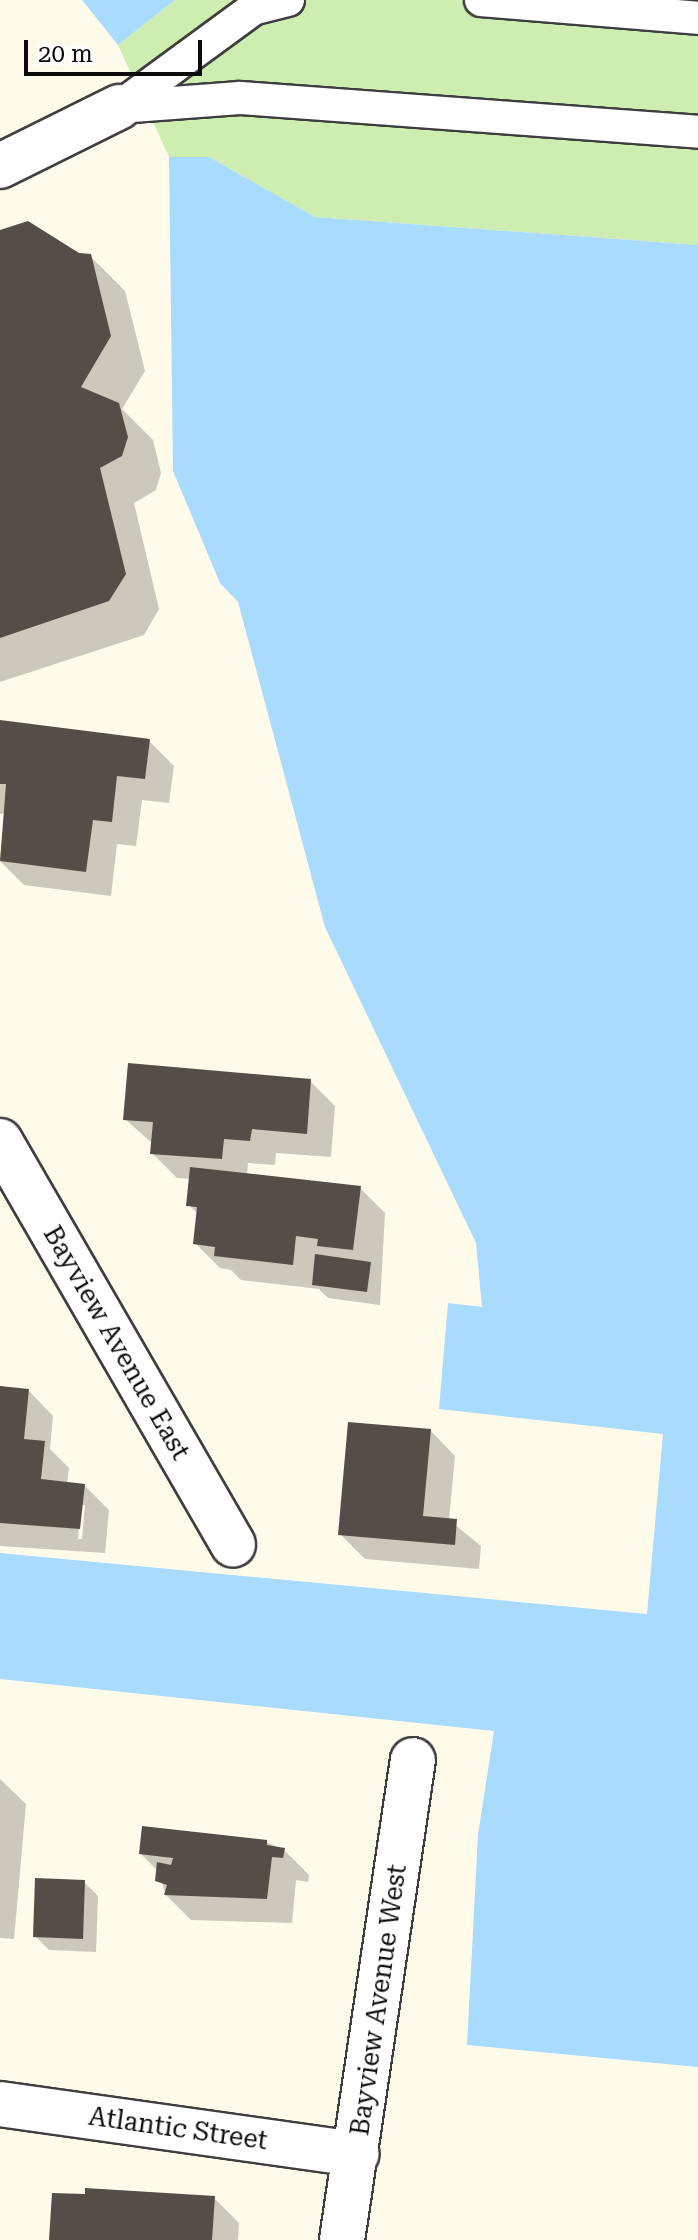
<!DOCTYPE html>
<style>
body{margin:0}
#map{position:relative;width:698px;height:2240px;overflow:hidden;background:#fffbea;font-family:"Roboto Serif",serif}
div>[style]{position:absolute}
.green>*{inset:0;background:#ceedb0}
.water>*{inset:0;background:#a8dbfd}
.shadow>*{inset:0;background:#0003}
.building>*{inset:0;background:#554d47}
.roads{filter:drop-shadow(2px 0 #3e3e3e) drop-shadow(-2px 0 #3e3e3e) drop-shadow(0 2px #3e3e3e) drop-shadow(0 -2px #3e3e3e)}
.lane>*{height:32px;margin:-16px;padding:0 16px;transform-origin:16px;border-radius:16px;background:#fff}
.street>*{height:44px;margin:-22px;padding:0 22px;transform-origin:22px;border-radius:22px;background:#fff}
span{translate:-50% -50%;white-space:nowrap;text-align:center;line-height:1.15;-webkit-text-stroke:8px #fff;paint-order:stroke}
.street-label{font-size:26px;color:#0b0b0b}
.scale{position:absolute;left:24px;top:40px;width:178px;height:36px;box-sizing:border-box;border:4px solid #0b0b0b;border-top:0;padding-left:10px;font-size:24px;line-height:28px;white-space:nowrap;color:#0b0b0b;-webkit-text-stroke:6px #fff;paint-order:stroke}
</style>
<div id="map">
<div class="green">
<i style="clip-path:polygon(175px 0,698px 0,698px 245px,315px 217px,209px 157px,169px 157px,118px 45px)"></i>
</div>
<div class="water">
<i style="clip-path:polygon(82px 0,175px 0,118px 45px)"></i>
<i style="clip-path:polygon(169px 157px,209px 157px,315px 217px,698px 245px,698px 2067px,467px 2045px,478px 1835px,494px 1731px,0 1679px,0 1553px,647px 1614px,663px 1434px,439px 1409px,448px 1303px,482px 1307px,476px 1243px,325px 927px,238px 602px,220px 583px,173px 471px)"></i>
</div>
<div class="shadow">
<i style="clip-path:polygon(0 232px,90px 256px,125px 291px,145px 371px,122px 409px,153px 440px,161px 473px,156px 490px,134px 503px,159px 609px,144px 635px,0 682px)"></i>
<i style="clip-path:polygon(0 722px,149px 741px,174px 766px,169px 803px,142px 800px,136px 846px,117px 844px,111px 896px,24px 885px,0 861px,5px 813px,0 814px)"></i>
<i style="clip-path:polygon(310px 1081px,335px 1106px,331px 1157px,276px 1153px,275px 1165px,248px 1163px,247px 1175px,360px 1188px,385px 1213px,380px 1305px,328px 1298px,319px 1289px,241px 1280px,231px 1270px,220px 1268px,195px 1243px,198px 1214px,189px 1205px,191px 1179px,177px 1178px,152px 1153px,153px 1144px,125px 1119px)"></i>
<i style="clip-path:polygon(evenodd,0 1388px,29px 1391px,53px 1416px,50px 1449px,69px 1468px,67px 1484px,84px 1485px,109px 1510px,105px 1553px,0 1546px,0 1388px,81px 1505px,85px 1505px,82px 1539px,78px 1539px,81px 1505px)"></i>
<i style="clip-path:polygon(431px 1431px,455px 1456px,449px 1520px,481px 1546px,479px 1569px,365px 1559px,340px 1534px)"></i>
<i style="clip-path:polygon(0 1779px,26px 1804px,14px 1939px,0 1938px)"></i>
<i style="clip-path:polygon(266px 1842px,284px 1850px,309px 1875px,308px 1882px,296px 1880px,292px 1923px,191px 1920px,166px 1895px,158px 1871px,141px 1854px)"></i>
<i style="clip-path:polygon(84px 1882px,98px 1896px,96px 1952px,49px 1950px,35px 1936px)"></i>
<i style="clip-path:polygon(214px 2198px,239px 2223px,238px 2240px,51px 2240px)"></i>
</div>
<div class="building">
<i style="clip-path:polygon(28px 221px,79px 253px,91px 254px,111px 336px,81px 387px,119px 403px,128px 437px,122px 456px,100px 468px,126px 574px,109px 601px,0 638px,0 230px)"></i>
<i style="clip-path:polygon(0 720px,150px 739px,145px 779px,117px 776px,112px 822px,93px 820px,86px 872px,0 861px,6px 784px,0 784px)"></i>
<i style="clip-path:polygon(128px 1063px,311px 1079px,307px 1134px,252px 1129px,250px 1141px,224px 1139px,222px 1159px,150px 1154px,153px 1122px,123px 1120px)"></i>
<i style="clip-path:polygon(190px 1167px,361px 1186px,353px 1250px,317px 1246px,318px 1239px,296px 1236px,293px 1265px,214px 1256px,215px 1247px,193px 1244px,197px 1207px,186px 1206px)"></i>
<i style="clip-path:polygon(315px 1254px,371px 1262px,367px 1292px,312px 1285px)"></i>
<i style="clip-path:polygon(0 1386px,29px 1389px,24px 1439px,45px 1441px,41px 1479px,85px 1484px,80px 1529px,0 1523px)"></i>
<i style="clip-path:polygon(348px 1422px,431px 1429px,423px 1516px,457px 1519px,455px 1545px,338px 1535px)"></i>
<i style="clip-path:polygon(142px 1826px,267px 1840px,267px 1845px,285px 1848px,283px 1858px,272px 1857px,267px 1899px,164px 1895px,167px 1885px,155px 1881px,157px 1862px,171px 1865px,173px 1858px,139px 1854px)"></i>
<i style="clip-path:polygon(35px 1878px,85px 1880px,83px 1939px,33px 1937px)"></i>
<i style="clip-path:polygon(85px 2188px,215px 2196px,212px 2240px,49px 2240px,52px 2193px,85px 2194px)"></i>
</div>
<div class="roads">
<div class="lane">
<i style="left:288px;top:0;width:36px;rotate:166deg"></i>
<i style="left:253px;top:9px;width:166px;rotate:143.8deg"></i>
<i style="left:119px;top:107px;width:121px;rotate:-4.3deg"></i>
<i style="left:240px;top:98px;width:459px;rotate:4.2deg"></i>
<i style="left:481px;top:0;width:218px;rotate:4.7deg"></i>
</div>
<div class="street">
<i style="left:0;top:166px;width:133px;rotate:-26.4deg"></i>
<i style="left:0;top:1141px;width:466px;rotate:60deg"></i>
<i style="left:0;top:2104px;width:360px;rotate:8deg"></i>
<i style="left:342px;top:2240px;width:485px;rotate:-81.6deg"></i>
</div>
</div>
<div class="street-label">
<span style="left:116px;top:1343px;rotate:60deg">Bayview Avenue East</span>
<span style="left:379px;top:2000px;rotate:-82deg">Bayview Avenue West</span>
<span style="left:178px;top:2129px;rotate:8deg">Atlantic Street</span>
</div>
<div class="scale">20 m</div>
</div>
